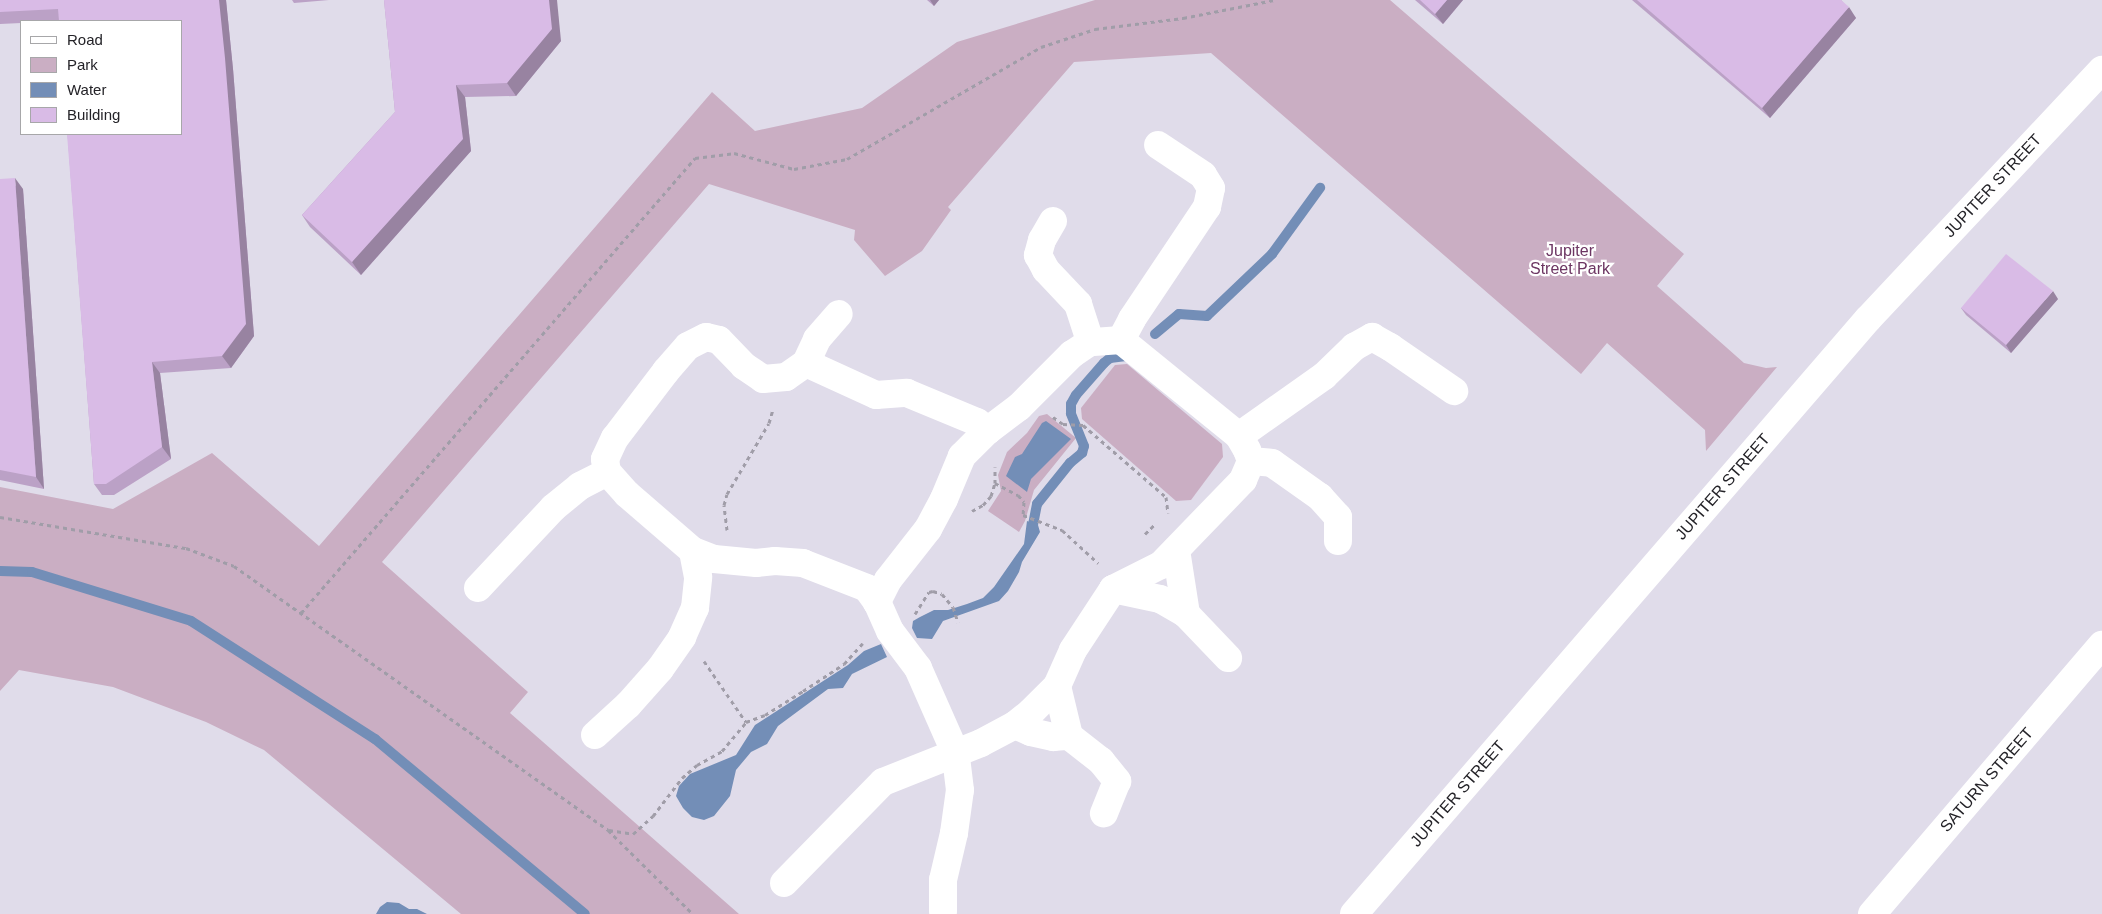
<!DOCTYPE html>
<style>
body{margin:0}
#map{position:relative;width:2102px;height:914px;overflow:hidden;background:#e0dcea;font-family:Helvetica,sans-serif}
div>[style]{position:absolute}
.green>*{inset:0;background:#caaec3}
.water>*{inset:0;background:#738eb7}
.stream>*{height:10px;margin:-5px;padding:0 5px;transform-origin:5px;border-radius:5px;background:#738eb7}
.path>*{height:3px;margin-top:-1.5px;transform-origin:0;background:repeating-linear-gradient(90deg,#a09da8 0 4px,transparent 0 8px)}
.minor>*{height:28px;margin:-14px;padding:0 14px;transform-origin:14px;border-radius:14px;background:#fff}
.wall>*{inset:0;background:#bba1c6}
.shaded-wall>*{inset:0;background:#9883a1}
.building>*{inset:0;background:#d9bbe6}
span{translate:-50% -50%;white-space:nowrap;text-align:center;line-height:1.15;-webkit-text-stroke:4.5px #fff;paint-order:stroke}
.street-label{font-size:16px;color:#242328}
.park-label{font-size:16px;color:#6c3562}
.legend{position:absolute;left:20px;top:20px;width:162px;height:115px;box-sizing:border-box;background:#fff;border:1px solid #a7a7a9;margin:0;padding:6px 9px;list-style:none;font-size:15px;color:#242328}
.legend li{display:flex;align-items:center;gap:10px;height:25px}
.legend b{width:25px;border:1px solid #a7a7a9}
</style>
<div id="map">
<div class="green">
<i style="clip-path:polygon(1095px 0,1390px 0,1684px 254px,1657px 286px,1744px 363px,1766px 368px,1777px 367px,1706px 451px,1705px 430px,1607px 343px,1581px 374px,1211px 53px,1074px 62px,948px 207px,951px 210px,922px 251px,885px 276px,854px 240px,855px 230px,709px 184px,382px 562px,528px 692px,510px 713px,739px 914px,461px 914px,264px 750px,206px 722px,113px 687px,19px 670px,0 691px,0 487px,113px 509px,212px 453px,319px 546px,712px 92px,755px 131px,862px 108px,957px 42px)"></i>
<i style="clip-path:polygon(1127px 364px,1222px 444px,1223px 457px,1191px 500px,1176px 501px,1082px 419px,1081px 408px,1115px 365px)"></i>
<i style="clip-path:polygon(1047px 414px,1076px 438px,1034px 490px,1025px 521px,1019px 532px,988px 511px,1001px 491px,998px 475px,1007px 452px,1027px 433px,1039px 416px)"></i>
</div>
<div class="water">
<i style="clip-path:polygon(1046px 421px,1071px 439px,1031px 479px,1027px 492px,1006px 476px,1015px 457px,1022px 454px,1042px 423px)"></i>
<i style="clip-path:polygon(1027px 521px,1038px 525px,1040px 532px,1022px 562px,1019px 572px,1008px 591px,999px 601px,943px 621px,932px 639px,917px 638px,912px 628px,913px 621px,920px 617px,934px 610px,948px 610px,967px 604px,983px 598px,994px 587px,1024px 544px)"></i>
<i style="clip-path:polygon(881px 644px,887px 657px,852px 674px,843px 688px,828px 689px,778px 726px,767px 744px,751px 752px,736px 770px,730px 796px,714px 816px,704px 820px,692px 817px,683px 808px,676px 796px,679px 786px,690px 774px,736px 755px,755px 725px,848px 665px,864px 651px)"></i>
<i style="clip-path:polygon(387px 902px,399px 903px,409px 909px,417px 909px,427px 914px,376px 914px,380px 907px)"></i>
</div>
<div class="stream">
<i style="left:1155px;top:334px;width:31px;rotate:-40deg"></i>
<i style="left:1179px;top:314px;width:28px;rotate:4deg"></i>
<i style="left:1207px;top:316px;width:90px;rotate:-43.6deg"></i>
<i style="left:1272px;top:254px;width:82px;rotate:-54deg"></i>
<i style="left:1031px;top:535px;width:32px;rotate:-79deg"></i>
<i style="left:1037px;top:504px;width:53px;rotate:-51.2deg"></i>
<i style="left:1070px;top:463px;width:16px;rotate:-40deg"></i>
<i style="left:1082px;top:453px;width:7px;rotate:-74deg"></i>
<i style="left:1084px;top:446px;width:35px;rotate:-112deg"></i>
<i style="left:1071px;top:413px;width:9px;rotate:-90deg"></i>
<i style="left:1071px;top:404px;width:10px;rotate:-61deg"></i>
<i style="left:1076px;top:395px;width:43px;rotate:-48.8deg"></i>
<i style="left:1104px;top:363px;width:8px;rotate:-40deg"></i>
<i style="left:1110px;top:358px;width:16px;rotate:-7deg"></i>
<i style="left:0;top:571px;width:32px;rotate:2deg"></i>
<i style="left:32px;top:572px;width:166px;rotate:17.1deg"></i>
<i style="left:191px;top:621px;width:219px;rotate:32.7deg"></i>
<i style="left:375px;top:739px;width:273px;rotate:39.8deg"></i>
</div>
<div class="path">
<i style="left:1053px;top:417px;width:12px;rotate:35deg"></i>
<i style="left:1063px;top:424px;width:20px;rotate:3deg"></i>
<i style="left:1083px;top:425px;width:110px;rotate:40.9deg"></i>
<i style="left:1166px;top:497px;width:16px;rotate:83deg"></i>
<i style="left:995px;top:483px;width:26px;rotate:28deg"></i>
<i style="left:1018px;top:495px;width:9px;rotate:49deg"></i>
<i style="left:1024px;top:502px;width:13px;rotate:94deg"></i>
<i style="left:1023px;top:515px;width:42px;rotate:21deg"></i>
<i style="left:1062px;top:530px;width:49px;rotate:42.5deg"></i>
<i style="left:972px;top:511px;width:13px;rotate:-29deg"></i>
<i style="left:983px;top:505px;width:12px;rotate:-48deg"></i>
<i style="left:991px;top:496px;width:14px;rotate:-73deg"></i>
<i style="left:995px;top:483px;width:16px;rotate:-90deg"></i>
<i style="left:0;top:517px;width:189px;rotate:9.5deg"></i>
<i style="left:186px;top:548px;width:51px;rotate:20.6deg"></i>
<i style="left:234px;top:566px;width:458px;rotate:35.2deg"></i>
<i style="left:608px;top:830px;width:120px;rotate:44.7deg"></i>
<i style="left:727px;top:530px;width:25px;rotate:-97deg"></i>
<i style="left:724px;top:505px;width:11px;rotate:-75deg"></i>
<i style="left:727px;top:494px;width:82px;rotate:-59.4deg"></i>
<i style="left:769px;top:423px;width:15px;rotate:-74deg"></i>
<i style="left:1145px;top:534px;width:16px;rotate:-45deg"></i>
<i style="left:301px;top:613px;width:602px;rotate:-49.11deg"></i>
<i style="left:695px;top:158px;width:39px;rotate:-7deg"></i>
<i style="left:734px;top:153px;width:62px;rotate:14.9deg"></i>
<i style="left:794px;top:169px;width:54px;rotate:-10.7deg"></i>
<i style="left:847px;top:159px;width:224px;rotate:-30deg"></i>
<i style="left:1041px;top:47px;width:57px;rotate:-18.4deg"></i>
<i style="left:1095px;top:29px;width:89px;rotate:-7.1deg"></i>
<i style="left:1183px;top:18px;width:93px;rotate:-11.2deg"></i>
<i style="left:915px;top:614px;width:26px;rotate:-58deg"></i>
<i style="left:929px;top:592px;width:4px;rotate:-14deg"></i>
<i style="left:933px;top:591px;width:9px;rotate:18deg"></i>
<i style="left:942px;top:594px;width:17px;rotate:50deg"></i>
<i style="left:953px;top:607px;width:16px;rotate:72deg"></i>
<i style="left:704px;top:661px;width:74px;rotate:55.5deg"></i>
<i style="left:609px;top:830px;width:24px;rotate:9deg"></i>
<i style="left:633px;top:834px;width:27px;rotate:-42deg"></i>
<i style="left:653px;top:816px;width:48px;rotate:-52.7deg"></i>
<i style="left:682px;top:778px;width:20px;rotate:-41deg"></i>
<i style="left:697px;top:765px;width:29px;rotate:-29deg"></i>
<i style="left:722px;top:751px;width:38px;rotate:-50deg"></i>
<i style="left:746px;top:722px;width:20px;rotate:-20deg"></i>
<i style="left:765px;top:715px;width:45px;rotate:-32.3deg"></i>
<i style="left:803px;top:691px;width:49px;rotate:-33.4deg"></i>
<i style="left:844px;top:664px;width:28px;rotate:-48deg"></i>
</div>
<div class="minor">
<i style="left:1053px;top:221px;width:22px;rotate:120deg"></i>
<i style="left:1042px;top:240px;width:16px;rotate:105deg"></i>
<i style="left:1038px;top:255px;width:17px;rotate:62deg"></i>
<i style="left:1046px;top:270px;width:47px;rotate:46.7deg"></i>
<i style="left:1078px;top:304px;width:40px;rotate:72deg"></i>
<i style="left:1121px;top:340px;width:24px;rotate:-62deg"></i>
<i style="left:1132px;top:319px;width:135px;rotate:-56.2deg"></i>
<i style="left:1207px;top:207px;width:19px;rotate:-78deg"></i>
<i style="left:1211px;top:188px;width:15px;rotate:-122deg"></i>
<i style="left:1203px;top:175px;width:54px;rotate:-146.3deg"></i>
<i style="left:806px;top:363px;width:26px;rotate:-65deg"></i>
<i style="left:817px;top:339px;width:33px;rotate:-49deg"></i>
<i style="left:1239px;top:436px;width:104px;rotate:-35.2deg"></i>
<i style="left:1324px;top:376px;width:42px;rotate:-44deg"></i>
<i style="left:1354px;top:347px;width:21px;rotate:-29deg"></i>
<i style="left:1372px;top:337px;width:21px;rotate:29deg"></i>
<i style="left:1390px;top:347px;width:78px;rotate:34.5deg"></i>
<i style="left:1251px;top:461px;width:21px;rotate:5deg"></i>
<i style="left:1272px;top:463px;width:59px;rotate:35.3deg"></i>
<i style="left:1320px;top:497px;width:27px;rotate:48deg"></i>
<i style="left:1338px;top:517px;width:24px;rotate:90deg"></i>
<i style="left:1176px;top:550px;width:65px;rotate:81.1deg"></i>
<i style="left:478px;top:588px;width:110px;rotate:-46.8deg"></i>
<i style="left:553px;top:508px;width:35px;rotate:-39deg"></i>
<i style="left:580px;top:486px;width:30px;rotate:-27deg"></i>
<i style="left:1113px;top:589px;width:48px;rotate:12deg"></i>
<i style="left:1160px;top:599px;width:30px;rotate:30deg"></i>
<i style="left:1186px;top:614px;width:61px;rotate:46.3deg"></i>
<i style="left:1057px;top:686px;width:51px;rotate:76.5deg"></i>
<i style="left:1015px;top:725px;width:17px;rotate:24deg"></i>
<i style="left:1031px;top:732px;width:23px;rotate:13deg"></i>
<i style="left:1053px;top:737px;width:16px;rotate:-4deg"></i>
<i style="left:1069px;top:736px;width:41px;rotate:38deg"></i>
<i style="left:1101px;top:761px;width:26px;rotate:51deg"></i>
<i style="left:1117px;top:781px;width:35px;rotate:112deg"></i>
<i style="left:595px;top:735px;width:45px;rotate:-42.3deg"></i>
<i style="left:628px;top:705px;width:48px;rotate:-48.4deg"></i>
<i style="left:660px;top:669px;width:39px;rotate:-55deg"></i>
<i style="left:682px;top:637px;width:32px;rotate:-66deg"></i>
<i style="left:695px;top:608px;width:31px;rotate:-84deg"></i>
<i style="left:698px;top:577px;width:26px;rotate:-101deg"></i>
<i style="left:784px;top:883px;width:141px;rotate:-45.6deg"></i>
<i style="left:883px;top:782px;width:105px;rotate:-21.7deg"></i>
<i style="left:981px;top:743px;width:38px;rotate:-28deg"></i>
<i style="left:1015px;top:725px;width:21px;rotate:-39deg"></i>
<i style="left:1031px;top:712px;width:37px;rotate:-45deg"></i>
<i style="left:1057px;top:686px;width:39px;rotate:-66deg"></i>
<i style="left:1073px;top:650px;width:73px;rotate:-56.7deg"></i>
<i style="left:1113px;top:589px;width:54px;rotate:-26.6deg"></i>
<i style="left:1161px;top:565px;width:118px;rotate:-46deg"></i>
<i style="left:1243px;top:480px;width:21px;rotate:-67deg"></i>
<i style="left:1251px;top:461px;width:12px;rotate:-110deg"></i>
<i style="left:1247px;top:450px;width:16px;rotate:-120deg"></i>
<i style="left:1239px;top:436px;width:152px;rotate:-140.9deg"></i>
<i style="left:1121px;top:340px;width:31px;rotate:176deg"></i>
<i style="left:1090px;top:342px;width:22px;rotate:146deg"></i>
<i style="left:1072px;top:354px;width:75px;rotate:135deg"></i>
<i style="left:1019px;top:407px;width:39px;rotate:143deg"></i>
<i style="left:988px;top:430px;width:37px;rotate:135deg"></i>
<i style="left:962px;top:456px;width:47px;rotate:112.7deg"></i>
<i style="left:944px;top:499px;width:34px;rotate:118deg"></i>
<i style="left:928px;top:529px;width:65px;rotate:128.1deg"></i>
<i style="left:888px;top:580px;width:25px;rotate:117deg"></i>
<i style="left:943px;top:911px;width:31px;rotate:-90deg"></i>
<i style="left:943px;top:880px;width:48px;rotate:-76.8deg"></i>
<i style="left:954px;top:833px;width:43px;rotate:-82.1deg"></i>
<i style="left:960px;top:790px;width:38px;rotate:-97deg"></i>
<i style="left:955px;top:752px;width:92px;rotate:-113.8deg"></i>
<i style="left:918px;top:668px;width:46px;rotate:-127.1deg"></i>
<i style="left:890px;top:631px;width:32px;rotate:-114deg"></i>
<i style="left:877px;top:602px;width:17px;rotate:-126deg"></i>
<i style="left:867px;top:588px;width:69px;rotate:-158.7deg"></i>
<i style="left:803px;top:563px;width:28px;rotate:-176deg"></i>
<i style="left:775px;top:561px;width:19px;rotate:174deg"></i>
<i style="left:756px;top:563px;width:42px;rotate:-174.6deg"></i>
<i style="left:714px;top:559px;width:22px;rotate:-159deg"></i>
<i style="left:693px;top:551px;width:87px;rotate:-139.2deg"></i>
<i style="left:627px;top:494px;width:30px;rotate:-132deg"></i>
<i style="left:607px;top:472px;width:13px;rotate:-99deg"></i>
<i style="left:605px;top:459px;width:23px;rotate:-65deg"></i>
<i style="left:615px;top:438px;width:84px;rotate:-52.7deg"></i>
<i style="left:666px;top:371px;width:33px;rotate:-49deg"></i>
<i style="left:688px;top:346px;width:20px;rotate:-27deg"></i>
<i style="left:706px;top:337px;width:13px;rotate:13deg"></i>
<i style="left:719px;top:340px;width:36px;rotate:46deg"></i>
<i style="left:744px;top:366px;width:23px;rotate:34deg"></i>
<i style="left:763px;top:379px;width:23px;rotate:-5deg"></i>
<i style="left:786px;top:377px;width:24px;rotate:-35deg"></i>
<i style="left:806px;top:363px;width:77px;rotate:24.6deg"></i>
<i style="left:876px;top:395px;width:31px;rotate:-4deg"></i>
<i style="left:907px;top:393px;width:76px;rotate:22.5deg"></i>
<i style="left:977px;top:422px;width:14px;rotate:36deg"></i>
<i style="left:1354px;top:914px;width:786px;rotate:-49.18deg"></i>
<i style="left:1868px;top:319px;width:342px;rotate:-46.8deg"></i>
<i style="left:1872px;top:914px;width:354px;rotate:-49.5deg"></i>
</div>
<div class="wall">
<i style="clip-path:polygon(0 0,226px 0,233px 69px,254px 336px,231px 368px,160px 373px,171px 459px,114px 495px,102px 495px,94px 484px,59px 21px,21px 21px,21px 23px,0 24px)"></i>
<i style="clip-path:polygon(292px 0,329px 0,294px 3px)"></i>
<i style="clip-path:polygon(384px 0,561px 41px,516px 96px,465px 97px,471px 151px,361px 275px,310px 227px,302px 215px,395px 112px)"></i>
<i style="clip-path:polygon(927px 0,939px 0,934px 6px)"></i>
<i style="clip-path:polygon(1415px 0,1463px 0,1443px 24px)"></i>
<i style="clip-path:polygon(1632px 0,1841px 0,1856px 18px,1770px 118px)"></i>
<i style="clip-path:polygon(0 179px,23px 189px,44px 489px,0 480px)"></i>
<i style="clip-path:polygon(2058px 299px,2011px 353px,1966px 315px,1961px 308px)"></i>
</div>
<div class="shaded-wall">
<i style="clip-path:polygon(219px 0,226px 0,233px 69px,254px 336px,231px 368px,222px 356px)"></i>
<i style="clip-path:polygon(549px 0,557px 0,561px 41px,516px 96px,507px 83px)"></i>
<i style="clip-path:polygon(930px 0,939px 0,934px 6px)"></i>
<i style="clip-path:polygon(1447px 0,1463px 0,1443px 24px,1435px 14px)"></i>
<i style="clip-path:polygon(1849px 7px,1856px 18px,1770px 118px,1762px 108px)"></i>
<i style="clip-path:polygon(456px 85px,465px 97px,471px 151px,361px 275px,352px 262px)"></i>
<i style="clip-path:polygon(15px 178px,23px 189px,44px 489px,36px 477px)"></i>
<i style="clip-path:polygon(2053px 291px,2058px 299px,2011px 353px,2006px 345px)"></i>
<i style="clip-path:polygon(152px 362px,160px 373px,171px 459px,162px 447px)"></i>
</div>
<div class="building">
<i style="clip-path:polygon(0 0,219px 0,225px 58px,246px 324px,222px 356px,152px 362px,162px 447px,106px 484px,94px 484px,67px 134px,181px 134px,181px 21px,59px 21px,58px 9px,0 12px)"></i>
<i style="clip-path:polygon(384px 0,549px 0,552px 29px,507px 83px,456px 85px,463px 139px,352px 262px,302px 215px,395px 112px)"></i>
<i style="clip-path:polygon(1420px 0,1447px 0,1435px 14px)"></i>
<i style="clip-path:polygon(1637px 0,1841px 0,1849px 7px,1762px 108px)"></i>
<i style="clip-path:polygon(15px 178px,36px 477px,0 470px,0 179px)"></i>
<i style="clip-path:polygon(2006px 254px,2053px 291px,2006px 345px,1961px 308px)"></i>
</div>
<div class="street-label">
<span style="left:1993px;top:186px;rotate:-47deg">JUPITER STREET</span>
<span style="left:1723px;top:487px;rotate:-49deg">JUPITER STREET</span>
<span style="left:1987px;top:780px;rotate:-49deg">SATURN STREET</span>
<span style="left:1458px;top:794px;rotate:-49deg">JUPITER STREET</span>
</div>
<div class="park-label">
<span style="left:1570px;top:260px">Jupiter<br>Street Park</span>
</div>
<ul class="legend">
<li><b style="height:6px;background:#fff"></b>Road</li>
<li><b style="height:14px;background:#caaec3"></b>Park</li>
<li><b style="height:14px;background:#738eb7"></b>Water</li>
<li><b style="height:14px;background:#d9bbe6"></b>Building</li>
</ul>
</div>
